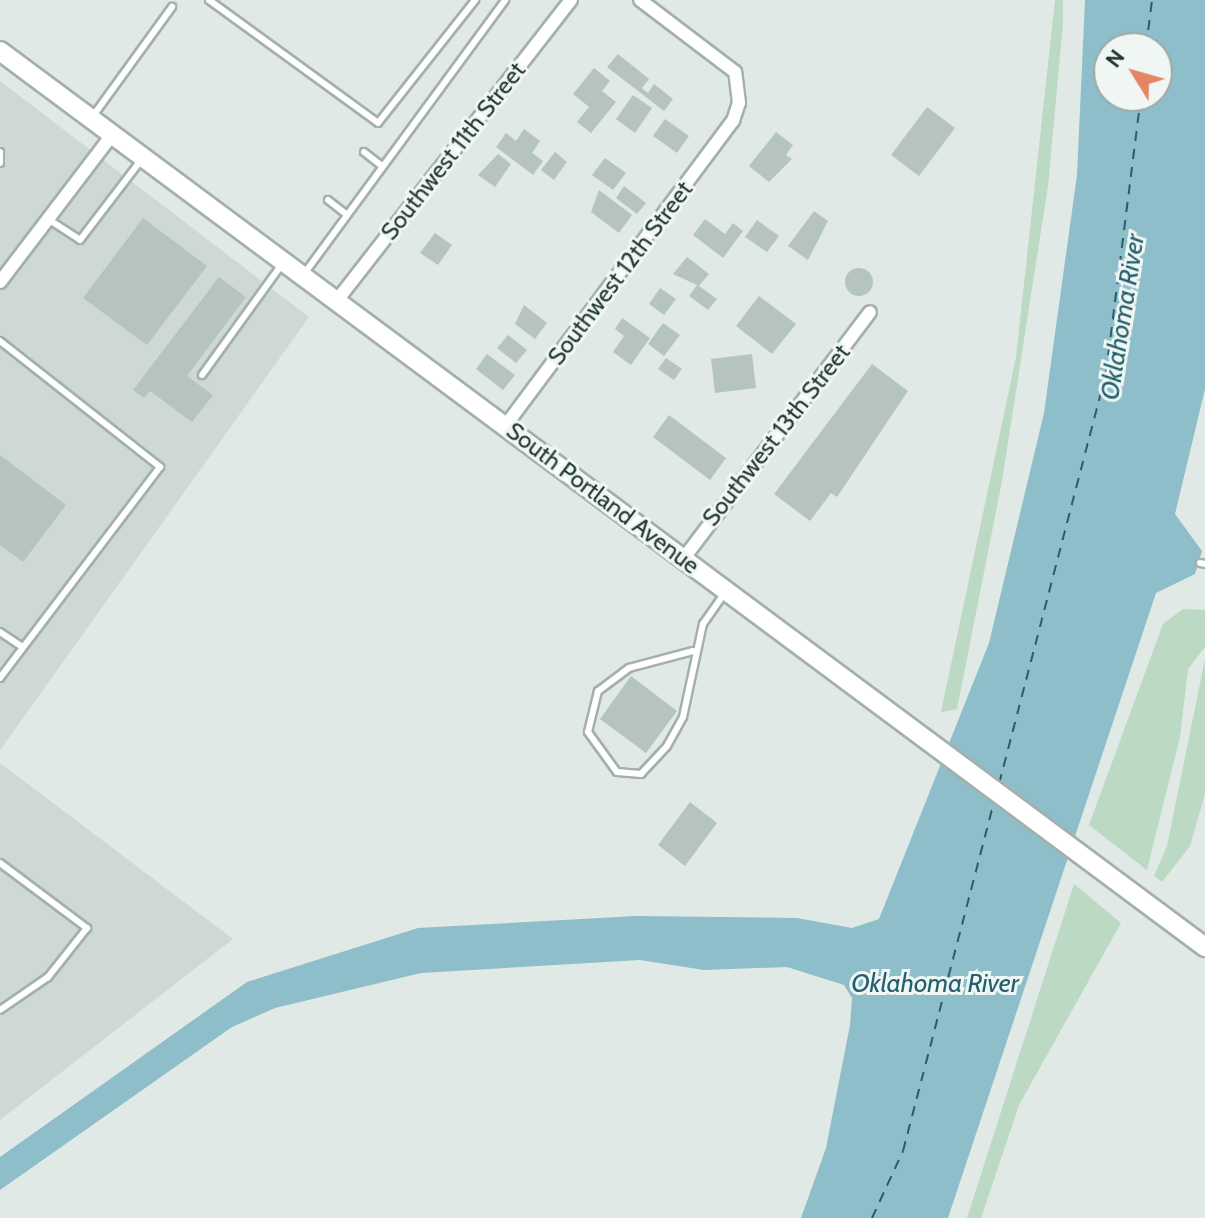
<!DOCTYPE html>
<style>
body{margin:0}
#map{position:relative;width:1205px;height:1218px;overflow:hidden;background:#e0e9e5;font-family:Cabin,sans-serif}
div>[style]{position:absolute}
.built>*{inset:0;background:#ced9d4}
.green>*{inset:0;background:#bbd9c3}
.water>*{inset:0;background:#8dbec9}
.ferry>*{height:2px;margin-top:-1px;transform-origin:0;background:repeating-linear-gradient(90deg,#235f6d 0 10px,transparent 0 18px)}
.building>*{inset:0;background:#b6c4be}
.round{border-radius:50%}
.roads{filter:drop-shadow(2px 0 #a3b0ac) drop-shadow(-2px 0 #a3b0ac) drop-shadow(0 2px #a3b0ac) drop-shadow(0 -2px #a3b0ac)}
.service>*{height:6px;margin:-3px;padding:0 3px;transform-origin:3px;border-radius:3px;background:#fff}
.minor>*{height:12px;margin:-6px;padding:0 6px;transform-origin:6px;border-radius:6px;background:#fff}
.secondary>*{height:18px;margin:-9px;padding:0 9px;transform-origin:9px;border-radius:9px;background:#fff}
span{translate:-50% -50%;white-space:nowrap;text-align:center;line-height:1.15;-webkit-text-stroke:6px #f0f6f3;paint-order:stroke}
.street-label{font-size:24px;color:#223833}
.water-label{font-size:26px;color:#235f6d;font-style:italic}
.north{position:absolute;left:1093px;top:32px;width:80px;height:80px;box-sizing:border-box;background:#f0f6f3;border:2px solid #9eaaa6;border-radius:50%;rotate:307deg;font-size:22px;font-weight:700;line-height:32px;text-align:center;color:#223833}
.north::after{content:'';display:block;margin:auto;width:28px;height:36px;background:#e48663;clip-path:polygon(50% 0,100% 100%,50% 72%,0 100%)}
</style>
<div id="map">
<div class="built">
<i style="clip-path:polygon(0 81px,309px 317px,0 750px)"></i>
<i style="clip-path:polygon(0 763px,233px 939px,0 1120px)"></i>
</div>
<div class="green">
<i style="clip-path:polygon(1055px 0,1063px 0,1063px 23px,1048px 186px,1002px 481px,957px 709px,941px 712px,1016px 357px)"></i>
<i style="clip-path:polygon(1183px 609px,1205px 610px,1205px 647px,1188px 669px,1180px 737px,1147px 870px,1089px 825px,1163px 624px)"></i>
<i style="clip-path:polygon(1205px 659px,1205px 794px,1190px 846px,1162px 882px,1154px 876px,1167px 846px)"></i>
<i style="clip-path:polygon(1074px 884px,1121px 923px,1019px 1105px,981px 1218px,967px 1218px)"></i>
</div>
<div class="water">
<i style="clip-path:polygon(evenodd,1085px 0,1205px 0,1205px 389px,1175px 514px,1202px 551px,1195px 574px,1156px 593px,948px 1218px,801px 1218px,826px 1148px,850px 1025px,852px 998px,844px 985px,787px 967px,704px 970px,640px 960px,421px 973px,275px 1008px,232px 1027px,0 1190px,0 1157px,247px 982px,418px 928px,636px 916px,797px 918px,852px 928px,879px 919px,989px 643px,1044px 413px,1077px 175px,1085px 0,1109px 48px,1157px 48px,1157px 96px,1109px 96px,1109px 48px)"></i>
</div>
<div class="ferry">
<i style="left:1146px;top:48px;width:48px;rotate:-82.9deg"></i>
<i style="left:999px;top:784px;width:425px;rotate:-75.4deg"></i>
<i style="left:1106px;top:373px;width:279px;rotate:-82.8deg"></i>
<i style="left:872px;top:1218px;width:74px;rotate:-65.2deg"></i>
<i style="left:903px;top:1151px;width:361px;rotate:-75.4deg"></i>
</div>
<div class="building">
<i style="clip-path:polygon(618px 54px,649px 79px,642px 88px,648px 93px,654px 84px,673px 99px,664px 111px,607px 67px)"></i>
<i style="clip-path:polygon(594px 68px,610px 81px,602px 91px,616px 102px,591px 133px,577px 122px,589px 107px,573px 94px)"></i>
<i style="clip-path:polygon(633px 95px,652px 108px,635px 133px,616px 119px)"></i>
<i style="clip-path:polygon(927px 107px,955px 128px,919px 176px,891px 155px)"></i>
<i style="clip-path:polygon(665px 119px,689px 136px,677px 153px,653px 136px)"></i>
<i style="clip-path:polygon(524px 129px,540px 141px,532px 153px,543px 161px,533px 175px,496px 147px,506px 133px,516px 141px)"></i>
<i style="clip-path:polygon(776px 132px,793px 145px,786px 155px,792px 159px,769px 182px,749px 166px)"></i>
<i style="clip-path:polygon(555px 152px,567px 162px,554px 180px,541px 170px)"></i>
<i style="clip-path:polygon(498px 154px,511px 164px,495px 187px,478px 175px)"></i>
<i style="clip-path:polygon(605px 158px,626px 173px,613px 190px,592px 175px)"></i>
<i style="clip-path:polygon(624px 186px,646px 203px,637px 214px,616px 198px)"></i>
<i style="clip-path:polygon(599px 190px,632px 215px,619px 233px,591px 212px)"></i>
<i style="clip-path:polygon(814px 211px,828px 221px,808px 260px,788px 246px)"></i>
<i style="clip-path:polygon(143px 218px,207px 266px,147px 345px,83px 298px)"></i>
<i style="clip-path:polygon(705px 219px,725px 234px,733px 223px,743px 231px,723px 258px,693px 235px)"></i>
<i style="clip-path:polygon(757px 220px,779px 236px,767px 252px,745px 237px)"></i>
<i style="clip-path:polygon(435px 233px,452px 245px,438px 265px,420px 253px)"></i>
<i style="clip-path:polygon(687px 257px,709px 274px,699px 286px,717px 299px,708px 310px,689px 296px,697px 285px,673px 274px)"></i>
<i class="round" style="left:845px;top:268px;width:28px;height:28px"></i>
<i style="clip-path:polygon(219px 277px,246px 297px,187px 376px,213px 395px,192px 422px,150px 391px,144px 398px,133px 390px)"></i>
<i style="clip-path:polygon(660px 288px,676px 299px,664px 315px,649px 304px)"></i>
<i style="clip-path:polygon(759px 296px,796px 324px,772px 354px,736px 326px)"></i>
<i style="clip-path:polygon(524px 305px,547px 323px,535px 339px,515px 324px)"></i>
<i style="clip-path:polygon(622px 318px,650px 338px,631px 365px,613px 352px,624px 336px,615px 329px)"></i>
<i style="clip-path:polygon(663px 323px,680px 335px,664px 356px,648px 344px)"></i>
<i style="clip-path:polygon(508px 335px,527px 350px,516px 363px,497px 348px)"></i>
<i style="clip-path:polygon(487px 354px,515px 375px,503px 390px,476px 369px)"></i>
<i style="clip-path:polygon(752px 354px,756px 388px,715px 393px,711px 359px)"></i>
<i style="clip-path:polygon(666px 358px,682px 369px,674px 380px,658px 369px)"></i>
<i style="clip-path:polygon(872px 364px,908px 391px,837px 497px,831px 493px,810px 521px,774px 494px)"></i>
<i style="clip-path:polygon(669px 415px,726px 458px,710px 480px,653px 437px)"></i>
<i style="clip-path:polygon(0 455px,66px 505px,23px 562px,0 545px)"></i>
<i style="clip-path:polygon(631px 676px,677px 711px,646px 753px,600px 719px)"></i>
<i style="clip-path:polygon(690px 802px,717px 823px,685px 866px,658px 845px)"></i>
</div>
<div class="roads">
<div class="service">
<i style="left:209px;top:0;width:209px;rotate:36deg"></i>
<i style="left:378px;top:123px;width:157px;rotate:-51.7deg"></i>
<i style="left:93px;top:116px;width:135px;rotate:-54.1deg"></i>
<i style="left:0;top:152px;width:11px;rotate:90deg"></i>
<i style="left:364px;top:152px;width:23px;rotate:38deg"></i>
<i style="left:328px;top:200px;width:23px;rotate:38deg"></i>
<i style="left:48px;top:219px;width:38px;rotate:33deg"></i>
<i style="left:80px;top:240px;width:102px;rotate:-52.6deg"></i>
<i style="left:304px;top:274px;width:340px;rotate:-53.7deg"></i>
<i style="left:0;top:341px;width:204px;rotate:38.2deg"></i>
<i style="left:160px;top:467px;width:265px;rotate:127.2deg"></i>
<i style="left:202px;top:375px;width:137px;rotate:-54.2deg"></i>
<i style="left:1200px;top:563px;width:5px;rotate:11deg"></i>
<i style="left:0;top:632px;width:27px;rotate:34deg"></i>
<i style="left:693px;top:651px;width:66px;rotate:165.1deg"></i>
<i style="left:629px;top:668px;width:39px;rotate:143deg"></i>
<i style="left:598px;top:691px;width:42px;rotate:103.7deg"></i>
<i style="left:588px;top:732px;width:49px;rotate:54.1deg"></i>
<i style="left:617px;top:772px;width:24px;rotate:5deg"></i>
<i style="left:641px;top:774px;width:38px;rotate:-47deg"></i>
<i style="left:667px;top:746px;width:33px;rotate:-61deg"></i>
<i style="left:683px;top:717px;width:95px;rotate:-77.9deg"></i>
<i style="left:703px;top:624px;width:38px;rotate:-55deg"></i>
<i style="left:0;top:863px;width:109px;rotate:36.8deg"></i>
<i style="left:87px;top:928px;width:63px;rotate:128.5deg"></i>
<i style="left:48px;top:977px;width:58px;rotate:145.5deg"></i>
</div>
<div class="minor">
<i style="left:0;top:282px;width:185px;rotate:-52.7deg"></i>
<i style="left:335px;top:303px;width:384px;rotate:-52.1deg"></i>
<i style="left:506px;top:425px;width:379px;rotate:-53.3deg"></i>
<i style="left:733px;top:121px;width:19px;rotate:-72deg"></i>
<i style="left:739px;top:103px;width:31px;rotate:-97deg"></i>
<i style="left:735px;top:72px;width:119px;rotate:-142.8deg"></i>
<i style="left:684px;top:558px;width:308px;rotate:-52.9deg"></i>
</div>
<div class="secondary">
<i style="left:0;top:51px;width:1502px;rotate:36.63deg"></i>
</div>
</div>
<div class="street-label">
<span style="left:453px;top:151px;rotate:-52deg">Southwest 11th Street</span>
<span style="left:620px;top:273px;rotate:-53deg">Southwest 12th Street</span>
<span style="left:776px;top:435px;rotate:-52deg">Southwest 13th Street</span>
<span style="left:603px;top:498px;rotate:37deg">South Portland Avenue</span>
</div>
<div class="water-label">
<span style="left:1123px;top:317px;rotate:-81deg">Oklahoma River</span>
<span style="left:935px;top:984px">Oklahoma River</span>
</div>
<div class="north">N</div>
</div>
